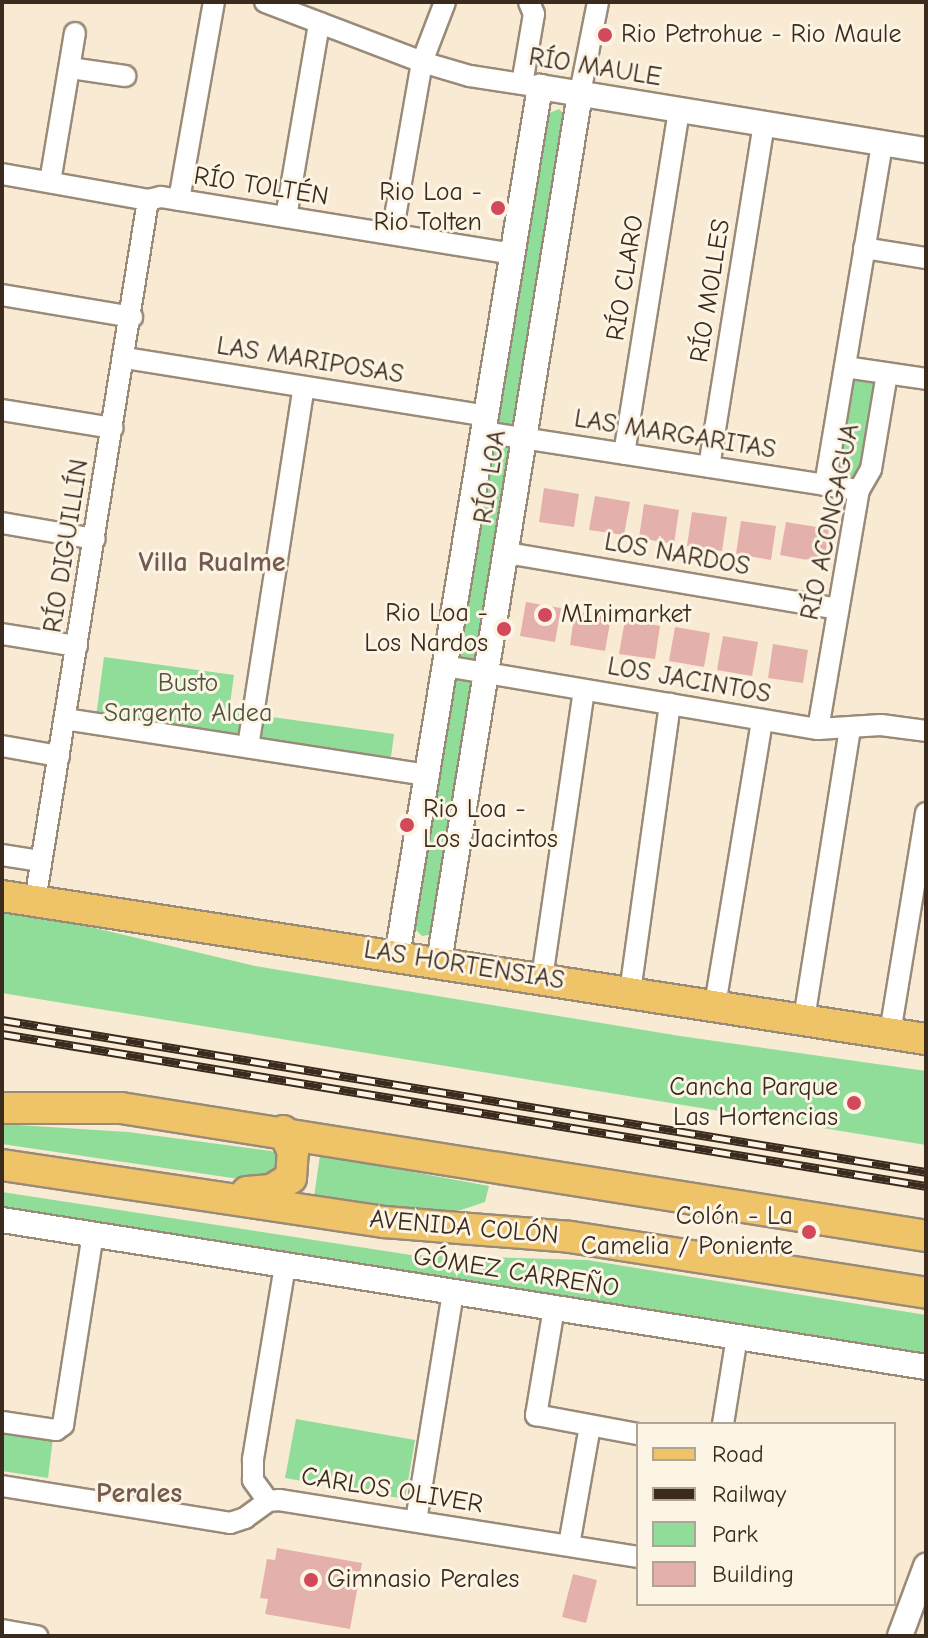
<!DOCTYPE html>
<meta charset="utf-8">
<style>
body{margin:0}
#map{position:relative;width:928px;height:1638px;overflow:hidden;background:#f8ead3;font-family:"Comic Neue",sans-serif}
div>[style]{position:absolute}
.green>*{inset:0;background:#90dc99}
.building>*{inset:0;background:#e4b0ac}
.roads{filter:drop-shadow(2px 0 #9a8a78) drop-shadow(-2px 0 #9a8a78) drop-shadow(0 2px #9a8a78) drop-shadow(0 -2px #9a8a78)}
.minor>*{height:20px;margin:-10px;padding:0 10px;transform-origin:10px;border-radius:10px;background:#fff}
.tertiary>*{height:24px;margin:-12px;padding:0 12px;transform-origin:12px;border-radius:12px;background:#fff}
.primary>*{height:30px;margin:-15px;padding:0 15px;transform-origin:15px;border-radius:15px;background:#efc469}
.rail>*{height:9px;margin-top:-4.5px;transform-origin:0;background:repeating-linear-gradient(90deg,#fcf5e5 0 18px,#3b2a1e 0 36px);box-sizing:border-box;border-block:2px solid #3b2a1e}
.dots>*{width:22px;height:22px;translate:-50% -50%;box-sizing:border-box;border:4px solid #fcf5e5;border-radius:50%}
span{translate:-50% -50%;white-space:nowrap;text-align:center;line-height:1.15;-webkit-text-stroke:6px #fcf5e5;paint-order:stroke}
.poi-label{font-size:26px;color:#3b2a1e}
.left{translate:0 -50%;text-align:left}
.right{translate:-100% -50%;text-align:right}
.street-label{font-size:26px;color:#3b2a1e}
.park-label{font-size:26px;color:#50563d}
.neighbourhood-label{font-size:28px;color:#765950;font-weight:700}
.frame{position:absolute;inset:0;border:4px solid #3b2a1e;pointer-events:none}
.legend{position:absolute;left:636px;top:1422px;width:260px;height:184px;box-sizing:border-box;background:#fcf5e5;border:2px solid #afa495;margin:0;padding:10px 14px;list-style:none;font-size:24px;color:#3b2a1e}
.legend li{display:flex;align-items:center;gap:16px;height:40px}
.legend b{width:40px;border:2px solid #afa495}
</style>
<div id="map">
<div class="green">
<i style="clip-path:polygon(559px 109px,565px 115px,434px 926px,429px 935px,422px 936px,412px 926px,547px 114px)"></i>
<i style="clip-path:polygon(851px 378px,872px 381px,877px 385px,864px 470px,849px 479px,835px 475px)"></i>
<i style="clip-path:polygon(104px 657px,234px 675px,229px 711px,394px 734px,391px 757px,96px 717px)"></i>
<i style="clip-path:polygon(2px 906px,255px 966px,680px 1036px,926px 1071px,926px 1145px,2px 993px)"></i>
<i style="clip-path:polygon(2px 1124px,128px 1132px,271px 1151px,279px 1154px,281px 1171px,260px 1182px,2px 1144px)"></i>
<i style="clip-path:polygon(320px 1155px,489px 1186px,485px 1202px,461px 1210px,408px 1213px,314px 1197px)"></i>
<i style="clip-path:polygon(2px 1192px,411px 1255px,587px 1260px,926px 1315px,926px 1359px,2px 1210px)"></i>
<i style="clip-path:polygon(296px 1419px,415px 1440px,405px 1499px,285px 1478px)"></i>
<i style="clip-path:polygon(2px 1430px,53px 1438px,48px 1478px,2px 1471px)"></i>
</div>
<div class="building">
<i style="clip-path:polygon(544px 488px,579px 494px,574px 527px,539px 522px)"></i>
<i style="clip-path:polygon(595px 496px,630px 502px,624px 535px,589px 530px)"></i>
<i style="clip-path:polygon(644px 504px,679px 510px,674px 544px,639px 538px)"></i>
<i style="clip-path:polygon(692px 512px,727px 517px,722px 551px,687px 546px)"></i>
<i style="clip-path:polygon(741px 521px,776px 526px,771px 560px,736px 554px)"></i>
<i style="clip-path:polygon(786px 522px,829px 529px,824px 563px,780px 555px)"></i>
<i style="clip-path:polygon(526px 602px,561px 608px,555px 642px,520px 636px)"></i>
<i style="clip-path:polygon(575px 611px,611px 617px,605px 651px,570px 645px)"></i>
<i style="clip-path:polygon(625px 620px,660px 626px,655px 659px,619px 654px)"></i>
<i style="clip-path:polygon(675px 627px,710px 633px,704px 667px,669px 661px)"></i>
<i style="clip-path:polygon(723px 636px,758px 642px,752px 676px,717px 670px)"></i>
<i style="clip-path:polygon(773px 644px,808px 650px,803px 683px,768px 678px)"></i>
<i style="clip-path:polygon(277px 1548px,362px 1563px,350px 1629px,265px 1614px,268px 1599px,260px 1598px,267px 1559px,275px 1560px)"></i>
<i style="clip-path:polygon(573px 1574px,597px 1580px,586px 1623px,562px 1617px)"></i>
</div>
<div class="roads">
<div class="minor">
<i style="left:265px;top:2px;width:168px;rotate:20.9deg"></i>
<i style="left:422px;top:62px;width:50px;rotate:16.3deg"></i>
<i style="left:470px;top:76px;width:71px;rotate:8.9deg"></i>
<i style="left:71px;top:68px;width:55px;rotate:8.4deg"></i>
<i style="left:522px;top:84px;width:71px;rotate:-80.3deg"></i>
<i style="left:534px;top:14px;width:13px;rotate:-113deg"></i>
<i style="left:580px;top:93px;width:93px;rotate:-78.8deg"></i>
<i style="left:2px;top:174px;width:148px;rotate:10.1deg"></i>
<i style="left:148px;top:200px;width:13px;rotate:-13deg"></i>
<i style="left:161px;top:197px;width:357px;rotate:9.2deg"></i>
<i style="left:50px;top:182px;width:151px;rotate:-80.5deg"></i>
<i style="left:179px;top:200px;width:201px;rotate:-80deg"></i>
<i style="left:286px;top:217px;width:197px;rotate:-80.3deg"></i>
<i style="left:392px;top:234px;width:175px;rotate:-80.1deg"></i>
<i style="left:422px;top:62px;width:64px;rotate:-69deg"></i>
<i style="left:864px;top:248px;width:63px;rotate:9.2deg"></i>
<i style="left:2px;top:295px;width:132px;rotate:9.6deg"></i>
<i style="left:125px;top:358px;width:366px;rotate:9.1deg"></i>
<i style="left:845px;top:367px;width:82px;rotate:8.4deg"></i>
<i style="left:2px;top:410px;width:112px;rotate:9.2deg"></i>
<i style="left:483px;top:432px;width:380px;rotate:8.8deg"></i>
<i style="left:624px;top:454px;width:348px;rotate:-80.9deg"></i>
<i style="left:709px;top:467px;width:347px;rotate:-80.9deg"></i>
<i style="left:825px;top:485px;width:347px;rotate:-80.5deg"></i>
<i style="left:2px;top:523px;width:94px;rotate:9.8deg"></i>
<i style="left:507px;top:553px;width:336px;rotate:9.6deg"></i>
<i style="left:2px;top:634px;width:76px;rotate:9.1deg"></i>
<i style="left:445px;top:666px;width:378px;rotate:9.6deg"></i>
<i style="left:818px;top:729px;width:63px;rotate:-3.6deg"></i>
<i style="left:881px;top:725px;width:45px;rotate:7.6deg"></i>
<i style="left:65px;top:719px;width:366px;rotate:8.8deg"></i>
<i style="left:818px;top:729px;width:242px;rotate:-80.3deg"></i>
<i style="left:859px;top:490px;width:24px;rotate:-60deg"></i>
<i style="left:871px;top:469px;width:97px;rotate:-80.5deg"></i>
<i style="left:2px;top:746px;width:58px;rotate:10deg"></i>
<i style="left:248px;top:747px;width:364px;rotate:-81.2deg"></i>
<i style="left:2px;top:855px;width:39px;rotate:9deg"></i>
<i style="left:35px;top:901px;width:710px;rotate:-80.84deg"></i>
<i style="left:542px;top:978px;width:291px;rotate:-81.7deg"></i>
<i style="left:630px;top:992px;width:291px;rotate:-82.1deg"></i>
<i style="left:715px;top:1005px;width:289px;rotate:-80.6deg"></i>
<i style="left:804px;top:1019px;width:295px;rotate:-81deg"></i>
<i style="left:890px;top:1033px;width:223px;rotate:-80.7deg"></i>
<i style="left:554px;top:1308px;width:109px;rotate:99.5deg"></i>
<i style="left:536px;top:1415px;width:104px;rotate:10.6deg"></i>
<i style="left:2px;top:1422px;width:55px;rotate:8.4deg"></i>
<i style="left:56px;top:1430px;width:9px;rotate:-36deg"></i>
<i style="left:63px;top:1425px;width:193px;rotate:-81.1deg"></i>
<i style="left:723px;top:1424px;width:88px;rotate:-80.9deg"></i>
<i style="left:2px;top:1486px;width:231px;rotate:9.2deg"></i>
<i style="left:230px;top:1523px;width:16px;rotate:-18deg"></i>
<i style="left:245px;top:1518px;width:29px;rotate:-36deg"></i>
<i style="left:268px;top:1501px;width:11px;rotate:-5deg"></i>
<i style="left:279px;top:1500px;width:363px;rotate:9deg"></i>
<i style="left:268px;top:1501px;width:26px;rotate:-126deg"></i>
<i style="left:253px;top:1480px;width:21px;rotate:-90deg"></i>
<i style="left:253px;top:1459px;width:197px;rotate:-80.6deg"></i>
<i style="left:416px;top:1521px;width:232px;rotate:-80.8deg"></i>
<i style="left:569px;top:1545px;width:121px;rotate:-80deg"></i>
<i style="left:2px;top:1630px;width:36px;rotate:10deg"></i>
</div>
<div class="tertiary">
<i style="left:397px;top:956px;width:881px;rotate:-80.66deg"></i>
<i style="left:540px;top:87px;width:391px;rotate:9.3deg"></i>
<i style="left:439px;top:962px;width:880px;rotate:-80.78deg"></i>
<i style="left:2px;top:1220px;width:936px;rotate:9.04deg"></i>
<i style="left:900px;top:1636px;width:75px;rotate:-69.6deg"></i>
</div>
<div class="primary">
<i style="left:2px;top:896px;width:935px;rotate:8.8deg"></i>
<i style="left:2px;top:1108px;width:119px"></i>
<i style="left:121px;top:1108px;width:815px;rotate:9.03deg"></i>
<i style="left:2px;top:1165px;width:387px;rotate:8.5deg"></i>
<i style="left:385px;top:1222px;width:186px;rotate:4.6deg"></i>
<i style="left:570px;top:1237px;width:360px;rotate:8.9deg"></i>
<i style="left:247px;top:1192px;width:24px;rotate:-5deg"></i>
<i style="left:271px;top:1190px;width:23px;rotate:-31deg"></i>
<i style="left:291px;top:1178px;width:26px;rotate:-86deg"></i>
<i style="left:293px;top:1152px;width:23px;rotate:-115deg"></i>
</div>
</div>
<div class="rail">
<i style="left:2px;top:1020px;width:936px;rotate:9.34deg"></i>
<i style="left:2px;top:1034px;width:936px;rotate:9.34deg"></i>
</div>
<div class="dots">
<i style="left:605px;top:35px;background:#d1495b"></i>
<i style="left:498px;top:208px;background:#d1495b"></i>
<i style="left:545px;top:615px;background:#d1495b"></i>
<i style="left:504px;top:629px;background:#d1495b"></i>
<i style="left:407px;top:825px;background:#d1495b"></i>
<i style="left:854px;top:1103px;background:#d1495b"></i>
<i style="left:809px;top:1232px;background:#d1495b"></i>
<i style="left:311px;top:1580px;background:#d1495b"></i>
</div>
<div class="poi-label">
<span class="left" style="left:621px;top:35px">Rio Petrohue - Rio Maule</span>
<span class="right" style="left:482px;top:208px">Rio Loa -<br>Rio Tolten</span>
<span class="right" style="left:488px;top:629px">Rio Loa -<br>Los Nardos</span>
<span class="left" style="left:561px;top:615px">MInimarket</span>
<span class="left" style="left:423px;top:825px">Rio Loa -<br>Los Jacintos</span>
<span class="right" style="left:838px;top:1103px">Cancha Parque<br>Las Hortencias</span>
<span class="right" style="left:793px;top:1232px">Colón - La<br>Camelia / Poniente</span>
<span class="left" style="left:327px;top:1580px">Gimnasio Perales</span>
</div>
<div class="street-label">
<span style="left:595px;top:68px;rotate:9deg">RÍO MAULE</span>
<span style="left:261px;top:187px;rotate:9deg">RÍO TOLTÉN</span>
<span style="left:626px;top:278px;rotate:-81deg">RÍO CLARO</span>
<span style="left:711px;top:291px;rotate:-81deg">RÍO MOLLES</span>
<span style="left:310px;top:361px;rotate:9deg">LAS MARIPOSAS</span>
<span style="left:675px;top:435px;rotate:9deg">LAS MARGARITAS</span>
<span style="left:491px;top:477px;rotate:-81deg">RÍO LOA</span>
<span style="left:831px;top:522px;rotate:-78deg">RÍO ACONGAGUA</span>
<span style="left:67px;top:546px;rotate:-81deg">RÍO DIGUILLÍN</span>
<span style="left:677px;top:555px;rotate:10deg">LOS NARDOS</span>
<span style="left:689px;top:681px;rotate:10deg">LOS JACINTOS</span>
<span style="left:464px;top:966px;rotate:9deg">LAS HORTENSIAS</span>
<span style="left:464px;top:1228px;rotate:5deg">AVENIDA COLÓN</span>
<span style="left:516px;top:1273px;rotate:9deg">GÓMEZ CARREÑO</span>
<span style="left:392px;top:1491px;rotate:9deg">CARLOS OLIVER</span>
</div>
<div class="park-label">
<span style="left:188px;top:699px">Busto<br>Sargento Aldea</span>
</div>
<div class="neighbourhood-label">
<span style="left:212px;top:562px">Villa Rualme</span>
<span style="left:139px;top:1493px">Perales</span>
</div>
<div class="frame"></div>
<ul class="legend">
<li><b style="height:10px;background:#efc469"></b>Road</li>
<li><b style="height:10px;background:#3b2a1e"></b>Railway</li>
<li><b style="height:22px;background:#90dc99"></b>Park</li>
<li><b style="height:22px;background:#e4b0ac"></b>Building</li>
</ul>
</div>
